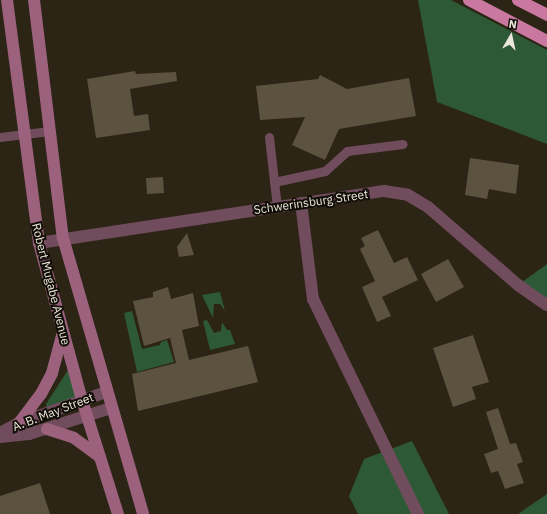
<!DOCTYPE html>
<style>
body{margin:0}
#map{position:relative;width:547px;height:514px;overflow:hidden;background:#2c2414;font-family:"IBM Plex Sans",sans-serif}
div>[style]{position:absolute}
.green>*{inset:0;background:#2e5936}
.building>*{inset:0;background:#5b5240}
.service>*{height:9px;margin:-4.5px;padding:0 4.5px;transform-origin:4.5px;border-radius:4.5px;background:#714c5d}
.minor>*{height:12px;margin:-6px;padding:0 6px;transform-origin:6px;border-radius:6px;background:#714c5d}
.tertiary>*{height:12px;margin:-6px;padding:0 6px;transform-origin:6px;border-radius:6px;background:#714c5d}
.secondary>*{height:12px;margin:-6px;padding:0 6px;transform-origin:6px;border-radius:6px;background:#9b617d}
.trunk>*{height:12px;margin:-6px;padding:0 6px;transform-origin:6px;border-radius:6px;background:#ca78a0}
span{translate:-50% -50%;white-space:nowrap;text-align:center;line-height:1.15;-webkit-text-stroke:4px #110e07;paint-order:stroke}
.street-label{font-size:12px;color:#ece6dc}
.north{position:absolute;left:491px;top:16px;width:40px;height:40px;-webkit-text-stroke:3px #110e07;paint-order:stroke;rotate:9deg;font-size:11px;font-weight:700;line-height:16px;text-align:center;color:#ece6dc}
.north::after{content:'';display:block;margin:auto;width:14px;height:18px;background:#ece6dc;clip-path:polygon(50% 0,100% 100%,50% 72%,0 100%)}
</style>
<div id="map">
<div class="green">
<i style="clip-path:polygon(418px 0,451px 0,547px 50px,547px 144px,437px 102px)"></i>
<i style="clip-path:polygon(547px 264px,547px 305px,518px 285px)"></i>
<i style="clip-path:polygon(220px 292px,225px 311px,220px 304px,214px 304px,213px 318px,202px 295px)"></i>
<i style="clip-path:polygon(132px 311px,142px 349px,160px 345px,161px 342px,167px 340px,174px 362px,137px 372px,124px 313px)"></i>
<i style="clip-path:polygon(207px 320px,214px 333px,221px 331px,222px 322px,227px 330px,230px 330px,235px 344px,210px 350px,203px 321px)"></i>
<i style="clip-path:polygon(68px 370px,79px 399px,47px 410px,46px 404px)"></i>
<i style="clip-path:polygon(412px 441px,449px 514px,358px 514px,349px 496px,364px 459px)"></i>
<i style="clip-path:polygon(547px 494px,547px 514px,518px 514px)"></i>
</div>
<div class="building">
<i style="clip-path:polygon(135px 71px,136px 74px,176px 72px,177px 81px,130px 89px,134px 116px,148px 114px,150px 130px,96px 138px,87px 79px)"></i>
<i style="clip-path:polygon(320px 75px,347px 89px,409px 78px,416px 116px,339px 129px,325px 160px,292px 145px,305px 117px,260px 120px,256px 86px,318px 79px)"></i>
<i style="clip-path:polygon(470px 158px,519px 165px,516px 194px,489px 189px,487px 199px,465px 195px)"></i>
<i style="clip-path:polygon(163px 177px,164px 193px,147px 194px,146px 178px)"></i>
<i style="clip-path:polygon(378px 230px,394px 263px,407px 257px,418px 280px,382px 297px,391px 316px,377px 322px,362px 287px,375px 281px,360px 249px,365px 246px,361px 238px)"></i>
<i style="clip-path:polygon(187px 233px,194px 255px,179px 257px,177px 247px)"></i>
<i style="clip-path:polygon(448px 259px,464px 287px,436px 302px,421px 274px)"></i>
<i style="clip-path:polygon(168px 287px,171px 299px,193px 293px,199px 326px,182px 330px,189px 360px,248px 346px,258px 382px,138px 411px,132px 374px,176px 363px,170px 338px,144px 346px,133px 301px,153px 297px,153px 292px)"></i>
<i style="clip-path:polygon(473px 335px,489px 382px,472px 387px,476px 399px,453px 407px,433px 348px)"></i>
<i style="clip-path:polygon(498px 408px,510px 444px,516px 443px,523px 462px,517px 464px,524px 483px,505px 489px,498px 471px,491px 473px,484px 454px,498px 449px,486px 412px)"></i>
<i style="clip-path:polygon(40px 483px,50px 514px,0 514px,0 496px)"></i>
</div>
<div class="service">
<i style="left:0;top:137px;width:50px;rotate:-6.8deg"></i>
<i style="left:269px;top:137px;width:70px;rotate:83.5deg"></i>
<i style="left:274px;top:182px;width:52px;rotate:-12.2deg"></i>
<i style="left:325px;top:171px;width:30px;rotate:-42deg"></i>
<i style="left:347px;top:151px;width:56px;rotate:-7.1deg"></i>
</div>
<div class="minor">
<i style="left:301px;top:203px;width:97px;rotate:82.9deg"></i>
<i style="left:313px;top:299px;width:239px;rotate:64deg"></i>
<i style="left:39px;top:243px;width:349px;rotate:-8.6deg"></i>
<i style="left:384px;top:191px;width:24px;rotate:9deg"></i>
<i style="left:408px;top:195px;width:23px;rotate:31deg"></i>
<i style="left:428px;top:207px;width:119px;rotate:40.9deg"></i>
<i style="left:518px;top:285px;width:35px;rotate:35deg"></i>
</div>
<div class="tertiary">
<i style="left:0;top:433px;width:21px;rotate:-28deg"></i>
<i style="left:19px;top:423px;width:92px;rotate:-19.6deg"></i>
<i style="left:0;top:437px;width:29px;rotate:-6deg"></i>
<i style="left:29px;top:434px;width:86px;rotate:-17.6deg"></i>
</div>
<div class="secondary">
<i style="left:7px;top:0;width:245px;rotate:82.5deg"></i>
<i style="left:39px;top:243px;width:163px;rotate:74.7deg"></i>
<i style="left:82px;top:400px;width:120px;rotate:72.5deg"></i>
<i style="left:34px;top:0;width:240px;rotate:83.1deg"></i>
<i style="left:63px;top:238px;width:287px;rotate:73.8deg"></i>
<i style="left:19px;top:423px;width:36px;rotate:-53deg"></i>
<i style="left:41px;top:394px;width:24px;rotate:-62deg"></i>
<i style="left:52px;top:373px;width:39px;rotate:-75deg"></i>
<i style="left:47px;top:429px;width:28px;rotate:18deg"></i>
<i style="left:74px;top:438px;width:32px;rotate:36deg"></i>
</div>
<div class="trunk">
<i style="left:469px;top:0;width:88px;rotate:27.7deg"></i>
<i style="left:518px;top:0;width:33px;rotate:27deg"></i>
</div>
<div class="street-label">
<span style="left:311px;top:202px;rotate:-8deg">Schwerinsburg Street</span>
<span style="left:51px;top:284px;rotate:76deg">Robert Mugabe Avenue</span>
<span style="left:53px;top:412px;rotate:-21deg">A. B. May Street</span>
</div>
<div class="north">N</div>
</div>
